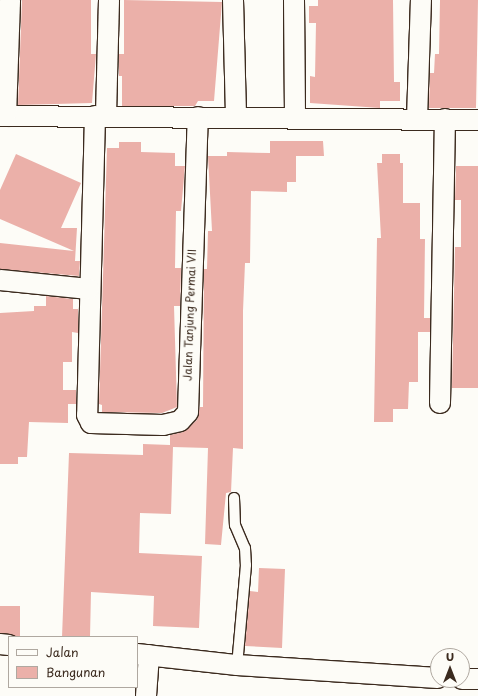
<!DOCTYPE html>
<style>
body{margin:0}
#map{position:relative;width:478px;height:696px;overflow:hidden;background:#fdfcf7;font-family:"Playpen Sans",sans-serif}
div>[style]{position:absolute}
.building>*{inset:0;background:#ebb0a9}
.roads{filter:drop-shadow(1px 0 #3b2a1e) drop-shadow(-1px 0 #3b2a1e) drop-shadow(0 1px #3b2a1e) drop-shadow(0 -1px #3b2a1e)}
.service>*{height:10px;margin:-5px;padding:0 5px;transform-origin:5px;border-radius:5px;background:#fdfcf7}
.minor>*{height:20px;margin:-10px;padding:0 10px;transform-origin:10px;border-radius:10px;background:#fdfcf7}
span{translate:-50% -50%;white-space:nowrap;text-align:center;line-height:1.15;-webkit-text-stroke:3px #fdfcf7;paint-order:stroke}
.street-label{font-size:11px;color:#3b2a1e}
.legend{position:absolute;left:8px;top:636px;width:130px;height:52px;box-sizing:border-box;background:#fdfcf7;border:1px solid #afa8a0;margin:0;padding:5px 7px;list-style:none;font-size:12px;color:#3b2a1e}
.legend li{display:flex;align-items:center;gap:8px;height:20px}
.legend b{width:20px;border:1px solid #afa8a0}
.north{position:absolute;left:430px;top:648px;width:40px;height:40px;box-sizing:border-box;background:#fdfcf7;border:1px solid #afa8a0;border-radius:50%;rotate:0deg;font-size:11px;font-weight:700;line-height:16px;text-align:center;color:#3b2a1e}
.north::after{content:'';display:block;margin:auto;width:14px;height:18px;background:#3b2a1e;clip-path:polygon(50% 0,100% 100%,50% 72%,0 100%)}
</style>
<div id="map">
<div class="building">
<i style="clip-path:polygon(22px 0,91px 0,91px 54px,96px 54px,92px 103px,18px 105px)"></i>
<i style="clip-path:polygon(124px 0,222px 2px,214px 101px,198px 101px,195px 106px,122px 106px,122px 76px,119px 76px,119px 54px,124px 54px)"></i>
<i style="clip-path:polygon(318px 0,393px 0,394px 82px,400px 82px,400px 101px,380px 101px,380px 108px,310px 103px,310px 76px,315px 77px,316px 23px,309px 23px,309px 6px,318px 6px)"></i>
<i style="clip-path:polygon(440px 0,478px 0,476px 108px,429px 108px,430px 73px,434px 73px,435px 54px,439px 54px)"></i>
<i style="clip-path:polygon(270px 141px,323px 141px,324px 156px,296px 156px,296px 182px,287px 182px,287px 192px,251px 191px,250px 263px,245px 263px,243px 311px,243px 449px,233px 448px,231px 492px,226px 493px,221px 545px,205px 544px,208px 448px,173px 447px,171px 514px,140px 513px,139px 553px,202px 556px,199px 628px,153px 626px,154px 596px,91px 592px,90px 637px,62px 637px,69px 453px,143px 455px,143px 444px,170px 445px,170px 435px,183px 432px,197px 420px,200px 407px,203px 407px,204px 269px,207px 269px,208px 231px,212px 231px,208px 156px,227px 156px,227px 152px,270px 153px)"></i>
<i style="clip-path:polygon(119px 142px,141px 142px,141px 152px,175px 153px,175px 166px,185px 166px,181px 211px,176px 211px,175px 268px,181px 268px,180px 306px,174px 306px,177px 407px,162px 413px,102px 412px,102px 405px,99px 404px,107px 148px,119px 148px)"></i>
<i style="clip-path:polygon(16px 154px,81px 183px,61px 228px,77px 228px,75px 261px,80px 261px,79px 276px,0 269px,0 243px,74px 251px,0 219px,0 190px)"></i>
<i style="clip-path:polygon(382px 154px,400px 154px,400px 163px,403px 163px,403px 203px,420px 203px,420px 239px,425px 239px,424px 318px,430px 318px,430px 332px,418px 332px,418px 382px,409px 382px,408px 409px,393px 409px,393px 422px,374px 422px,377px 238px,381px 238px,377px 163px,382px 163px)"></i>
<i style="clip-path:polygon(456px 166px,478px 166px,478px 388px,452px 388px,455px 247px,461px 247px,461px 200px,455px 200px)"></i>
<i style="clip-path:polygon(46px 296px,73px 299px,73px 309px,78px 309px,78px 333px,72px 332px,72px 362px,63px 362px,63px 390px,76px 390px,76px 404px,68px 404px,68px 423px,29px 422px,27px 457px,18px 457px,18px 464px,0 464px,0 313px,34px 311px,34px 306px,46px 306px)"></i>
<i style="clip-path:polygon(259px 568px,285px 569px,282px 648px,245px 646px,250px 591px,258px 592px)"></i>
<i style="clip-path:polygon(0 606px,20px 606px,20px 637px,0 633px)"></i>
</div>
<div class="roads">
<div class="service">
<i style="left:234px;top:498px;width:27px;rotate:88deg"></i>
<i style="left:235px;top:525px;width:25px;rotate:67deg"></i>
<i style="left:245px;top:548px;width:17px;rotate:87deg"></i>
<i style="left:246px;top:565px;width:100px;rotate:95.1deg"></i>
</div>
<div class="minor">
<i style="left:233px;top:0;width:118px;rotate:88.5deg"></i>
<i style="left:294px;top:0;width:118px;rotate:89.5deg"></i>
<i style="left:106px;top:115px;width:115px;rotate:-88.5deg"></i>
<i style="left:0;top:116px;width:478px;rotate:0.5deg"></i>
<i style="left:6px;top:116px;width:116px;rotate:-88deg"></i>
<i style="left:95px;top:116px;width:299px;rotate:91.5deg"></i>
<i style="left:87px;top:415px;width:9px;rotate:63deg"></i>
<i style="left:91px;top:423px;width:72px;rotate:1.6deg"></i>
<i style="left:163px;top:425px;width:17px;rotate:-13deg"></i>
<i style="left:180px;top:421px;width:12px;rotate:-48deg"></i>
<i style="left:188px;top:412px;width:295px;rotate:-88.1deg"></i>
<i style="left:417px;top:119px;width:119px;rotate:-88.1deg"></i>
<i style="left:0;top:280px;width:89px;rotate:5.8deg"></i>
<i style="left:440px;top:403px;width:284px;rotate:-89deg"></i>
<i style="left:0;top:644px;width:9px;rotate:6deg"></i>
<i style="left:137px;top:654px;width:101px;rotate:6.3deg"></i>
<i style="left:237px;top:665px;width:201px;rotate:3.7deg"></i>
<i style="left:462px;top:679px;width:16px"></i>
<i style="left:146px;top:696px;width:41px;rotate:-85.8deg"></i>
</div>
</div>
<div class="street-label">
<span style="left:190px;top:315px;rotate:-88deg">Jalan Tanjung Permai VII</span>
</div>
<ul class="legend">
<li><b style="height:5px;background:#fdfcf7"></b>Jalan</li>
<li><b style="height:11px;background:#ebb0a9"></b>Bangunan</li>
</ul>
<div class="north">U</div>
</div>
